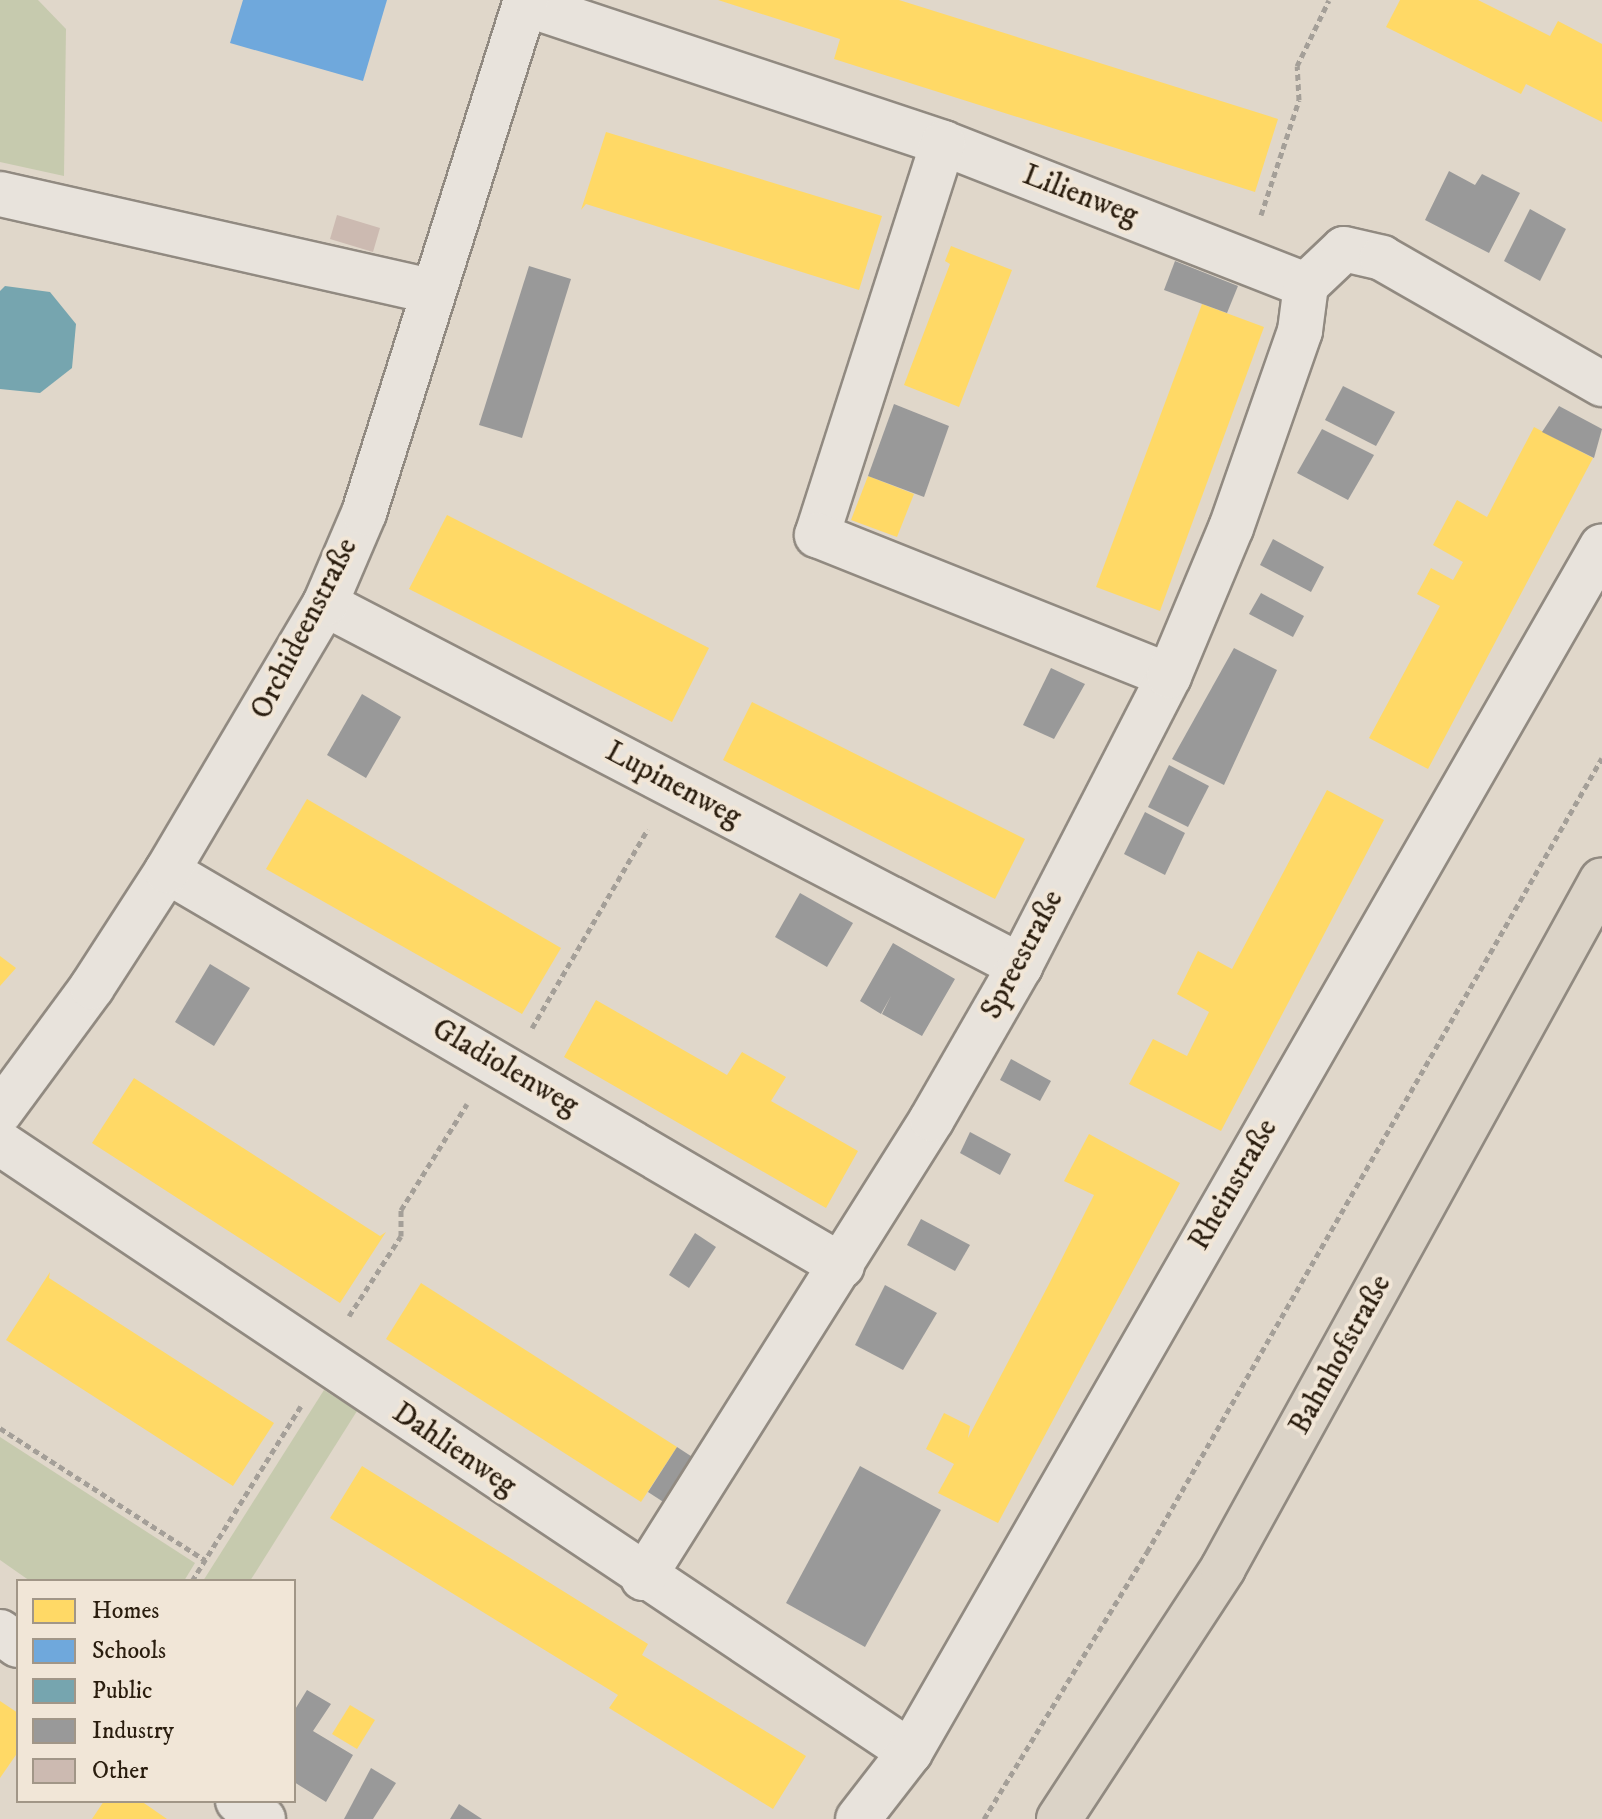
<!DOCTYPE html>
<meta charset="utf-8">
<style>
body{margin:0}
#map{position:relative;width:1602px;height:1819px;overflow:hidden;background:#e0d7ca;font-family:"IM FELL DW Pica",serif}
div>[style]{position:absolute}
.green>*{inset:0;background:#c6caae}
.homes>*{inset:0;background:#ffd966}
.schools>*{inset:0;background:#6fa8dc}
.public>*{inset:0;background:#76a5af}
.industry>*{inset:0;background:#999}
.building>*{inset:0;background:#ccbab1}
.path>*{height:5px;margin-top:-2.5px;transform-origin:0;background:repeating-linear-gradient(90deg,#a49f98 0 6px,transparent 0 10px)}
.roads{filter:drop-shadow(2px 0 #918a81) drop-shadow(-2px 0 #918a81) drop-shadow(0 2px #918a81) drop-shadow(0 -2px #918a81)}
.minor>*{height:44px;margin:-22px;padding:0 22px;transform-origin:22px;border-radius:22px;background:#e8e3dc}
.major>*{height:44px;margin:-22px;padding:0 22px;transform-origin:22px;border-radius:22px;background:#dbd3c7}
span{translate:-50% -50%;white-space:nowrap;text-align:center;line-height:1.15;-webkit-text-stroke:8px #f1e6d7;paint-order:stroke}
.street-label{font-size:30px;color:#2a1d0e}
.legend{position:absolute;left:16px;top:1579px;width:280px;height:224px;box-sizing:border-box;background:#f1e6d7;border:2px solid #a19687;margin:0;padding:10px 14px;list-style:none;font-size:24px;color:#2a1d0e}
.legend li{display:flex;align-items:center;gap:16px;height:40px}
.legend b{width:40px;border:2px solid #a19687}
</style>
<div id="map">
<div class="green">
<i style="clip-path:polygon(0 0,38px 0,66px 29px,64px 176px,0 162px)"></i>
<i style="clip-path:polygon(324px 1390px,357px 1411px,250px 1581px,203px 1581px)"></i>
<i style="clip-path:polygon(0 1437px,195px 1563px,184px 1581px,30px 1581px,0 1560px)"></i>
</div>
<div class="homes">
<i style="clip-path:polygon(718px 0,899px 0,1278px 119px,1255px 192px,834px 59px,840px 39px)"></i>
<i style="clip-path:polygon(1400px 0,1478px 0,1550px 36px,1558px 21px,1602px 44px,1602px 122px,1526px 84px,1521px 94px,1386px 27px)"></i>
<i style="clip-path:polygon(606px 132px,882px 216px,859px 290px,586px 204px,581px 210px)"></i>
<i style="clip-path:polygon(951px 246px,1012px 270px,959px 407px,904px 385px,950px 264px,945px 261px)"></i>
<i style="clip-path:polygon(1202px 304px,1264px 327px,1160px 611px,1096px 587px)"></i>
<i style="clip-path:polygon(1534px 427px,1593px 458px,1428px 769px,1369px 738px,1440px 606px,1417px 594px,1431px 568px,1453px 580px,1463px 562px,1433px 545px,1457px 500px,1487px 517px)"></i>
<i style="clip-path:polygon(868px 476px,914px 494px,897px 537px,851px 520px)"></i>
<i style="clip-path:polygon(447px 515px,709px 648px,672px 722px,409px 589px)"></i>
<i style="clip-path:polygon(752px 702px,1025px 839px,995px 899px,723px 760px)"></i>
<i style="clip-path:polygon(1327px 790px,1384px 820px,1221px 1131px,1129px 1084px,1153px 1039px,1187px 1056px,1209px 1012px,1177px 994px,1198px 951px,1232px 969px)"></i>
<i style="clip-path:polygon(307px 799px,561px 948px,522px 1014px,266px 869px)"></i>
<i style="clip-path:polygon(0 956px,16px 968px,0 986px)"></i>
<i style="clip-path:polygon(596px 1000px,727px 1075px,742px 1052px,786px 1077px,771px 1101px,858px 1151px,826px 1208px,564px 1057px)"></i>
<i style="clip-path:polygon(134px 1078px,380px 1236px,386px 1232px,340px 1303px,92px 1143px)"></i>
<i style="clip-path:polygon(1089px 1134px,1180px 1183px,998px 1523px,938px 1493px,954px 1464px,926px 1449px,944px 1413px,970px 1426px,968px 1438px,1048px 1286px,1094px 1195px,1064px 1181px)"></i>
<i style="clip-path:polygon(50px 1272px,49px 1278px,274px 1423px,233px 1486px,6px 1340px)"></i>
<i style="clip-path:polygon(421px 1283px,677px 1447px,641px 1502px,386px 1339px)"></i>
<i style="clip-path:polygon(362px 1466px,648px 1644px,642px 1655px,806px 1756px,773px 1809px,609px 1708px,618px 1695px,330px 1518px)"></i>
<i style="clip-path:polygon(0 1701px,18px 1713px,18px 1752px,0 1778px)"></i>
<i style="clip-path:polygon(350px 1705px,375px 1720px,357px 1749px,332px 1734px)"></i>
<i style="clip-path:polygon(104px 1801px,141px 1801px,167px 1819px,92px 1819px)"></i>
</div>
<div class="schools">
<i style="clip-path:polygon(243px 0,387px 0,363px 81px,230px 43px)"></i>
</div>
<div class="public">
<i style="clip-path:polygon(5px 286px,50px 292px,76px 324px,72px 368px,40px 393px,0 389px,0 291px)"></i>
</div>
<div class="industry">
<i style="clip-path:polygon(1449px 171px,1475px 185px,1482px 174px,1520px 193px,1489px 253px,1425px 220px)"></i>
<i style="clip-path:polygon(1530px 209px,1566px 229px,1540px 281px,1504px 261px)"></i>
<i style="clip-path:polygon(1175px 261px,1238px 286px,1227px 313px,1164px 290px)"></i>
<i style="clip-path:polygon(529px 266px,571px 279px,522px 438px,479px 425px)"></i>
<i style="clip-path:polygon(1343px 386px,1395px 412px,1376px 446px,1325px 420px)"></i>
<i style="clip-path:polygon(894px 404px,949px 426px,924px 497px,868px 476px)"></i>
<i style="clip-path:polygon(1559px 406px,1602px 429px,1594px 458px,1542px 432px)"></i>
<i style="clip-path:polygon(1322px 429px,1374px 455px,1348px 500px,1297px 473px)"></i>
<i style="clip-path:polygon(1273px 539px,1324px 567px,1311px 592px,1260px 565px)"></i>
<i style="clip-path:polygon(1261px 593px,1304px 616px,1293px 637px,1249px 614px)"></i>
<i style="clip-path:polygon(1234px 648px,1277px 670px,1224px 785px,1172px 759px)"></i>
<i style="clip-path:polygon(1051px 668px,1085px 684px,1054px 739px,1023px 725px)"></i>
<i style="clip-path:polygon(362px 694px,401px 717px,366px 778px,327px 755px)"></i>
<i style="clip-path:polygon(1169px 765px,1209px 786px,1188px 827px,1148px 807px)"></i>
<i style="clip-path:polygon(1145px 812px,1185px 833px,1165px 875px,1124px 854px)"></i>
<i style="clip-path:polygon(800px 893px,853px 923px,827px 967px,775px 937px)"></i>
<i style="clip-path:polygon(893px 943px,955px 979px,922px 1036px,882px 1014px,891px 996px,881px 1014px,860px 1001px)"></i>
<i style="clip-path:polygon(210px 964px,250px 988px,214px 1046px,175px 1022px)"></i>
<i style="clip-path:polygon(1011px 1059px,1051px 1081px,1040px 1101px,1000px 1080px)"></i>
<i style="clip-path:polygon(970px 1132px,1011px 1154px,1000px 1175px,960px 1153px)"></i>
<i style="clip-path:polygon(921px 1219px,970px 1245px,955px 1271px,907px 1245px)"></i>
<i style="clip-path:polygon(695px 1233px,716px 1247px,689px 1288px,669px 1275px)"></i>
<i style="clip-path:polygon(885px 1285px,937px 1313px,903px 1370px,855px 1345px)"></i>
<i style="clip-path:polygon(677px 1447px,697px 1460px,668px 1505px,648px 1492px)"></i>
<i style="clip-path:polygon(860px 1466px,941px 1510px,865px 1647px,786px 1603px)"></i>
<i style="clip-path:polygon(307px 1690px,331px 1704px,313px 1731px,353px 1755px,326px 1802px,294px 1782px,294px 1711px)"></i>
<i style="clip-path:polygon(371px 1768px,396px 1783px,373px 1819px,344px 1819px)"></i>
<i style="clip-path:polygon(459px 1804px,482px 1819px,450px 1819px)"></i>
</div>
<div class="building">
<i style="clip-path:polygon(337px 215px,380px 228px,373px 252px,330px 239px)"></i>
</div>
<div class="path">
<i style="left:1261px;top:215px;width:121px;rotate:-71.7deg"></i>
<i style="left:1299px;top:100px;width:34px;rotate:-93deg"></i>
<i style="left:1297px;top:66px;width:73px;rotate:-64.1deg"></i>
<i style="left:532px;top:1028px;width:230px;rotate:-59.8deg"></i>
<i style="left:349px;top:1316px;width:95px;rotate:-57deg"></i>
<i style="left:401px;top:1236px;width:26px;rotate:-90deg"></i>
<i style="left:401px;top:1210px;width:125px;rotate:-58.1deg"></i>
<i style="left:0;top:1428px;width:244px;rotate:32.8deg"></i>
<i style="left:192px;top:1581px;width:206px;rotate:-58.1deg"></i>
<i style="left:984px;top:1819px;width:313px;rotate:-58.6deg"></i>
<i style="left:1147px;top:1552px;width:915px;rotate:-60.19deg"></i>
</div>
<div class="roads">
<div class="minor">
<i style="left:526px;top:4px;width:440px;rotate:18.4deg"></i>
<i style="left:943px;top:143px;width:390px;rotate:21.4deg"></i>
<i style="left:1306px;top:285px;width:52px;rotate:-43.5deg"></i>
<i style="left:1344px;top:249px;width:39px;rotate:13deg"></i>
<i style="left:1382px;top:258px;width:254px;rotate:29.8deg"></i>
<i style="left:943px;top:143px;width:412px;rotate:107.8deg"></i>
<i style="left:817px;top:535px;width:379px;rotate:21.8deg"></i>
<i style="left:0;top:194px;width:443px;rotate:12.7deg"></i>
<i style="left:325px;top:604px;width:784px;rotate:27.51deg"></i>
<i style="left:167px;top:871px;width:782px;rotate:30.34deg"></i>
<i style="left:0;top:1112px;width:155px;rotate:-53.6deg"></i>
<i style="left:92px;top:987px;width:138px;rotate:-57.1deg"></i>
<i style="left:167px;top:871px;width:310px;rotate:-59.4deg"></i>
<i style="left:325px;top:604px;width:99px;rotate:-66.8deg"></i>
<i style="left:364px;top:513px;width:538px;rotate:-72.47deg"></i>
<i style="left:0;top:1143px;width:1095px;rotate:33.79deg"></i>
<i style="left:643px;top:1578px;width:542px;rotate:-57.8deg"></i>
<i style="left:932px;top:1119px;width:177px;rotate:-60.1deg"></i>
<i style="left:1020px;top:966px;width:326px;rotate:-62.8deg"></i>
<i style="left:1169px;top:676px;width:160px;rotate:-67.3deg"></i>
<i style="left:1231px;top:528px;width:209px;rotate:-70.7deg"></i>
<i style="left:1300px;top:331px;width:46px;rotate:-82.6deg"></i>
<i style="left:0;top:1632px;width:22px;rotate:36deg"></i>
<i style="left:238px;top:1801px;width:31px;rotate:36deg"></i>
<i style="left:858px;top:1819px;width:85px;rotate:-52.2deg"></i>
<i style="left:910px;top:1752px;width:1390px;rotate:-60.15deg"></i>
</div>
<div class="major">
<i style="left:1059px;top:1819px;width:300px;rotate:-56.8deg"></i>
<i style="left:1223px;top:1568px;width:785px;rotate:-61.15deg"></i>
</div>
</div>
<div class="street-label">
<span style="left:1080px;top:196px;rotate:21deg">Lilienweg</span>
<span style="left:305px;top:629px;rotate:-63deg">Orchideenstraße</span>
<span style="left:673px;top:785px;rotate:28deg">Lupinenweg</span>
<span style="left:1023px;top:955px;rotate:-62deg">Spreestraße</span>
<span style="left:505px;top:1068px;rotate:30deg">Gladiolenweg</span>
<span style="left:1234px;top:1185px;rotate:-60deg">Rheinstraße</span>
<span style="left:1341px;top:1355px;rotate:-61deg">Bahnhofstraße</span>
<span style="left:454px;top:1450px;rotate:34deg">Dahlienweg</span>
</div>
<ul class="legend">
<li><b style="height:22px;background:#ffd966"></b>Homes</li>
<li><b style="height:22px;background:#6fa8dc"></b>Schools</li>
<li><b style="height:22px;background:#76a5af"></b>Public</li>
<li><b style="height:22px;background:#999"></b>Industry</li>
<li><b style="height:22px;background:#ccbab1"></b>Other</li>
</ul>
</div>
